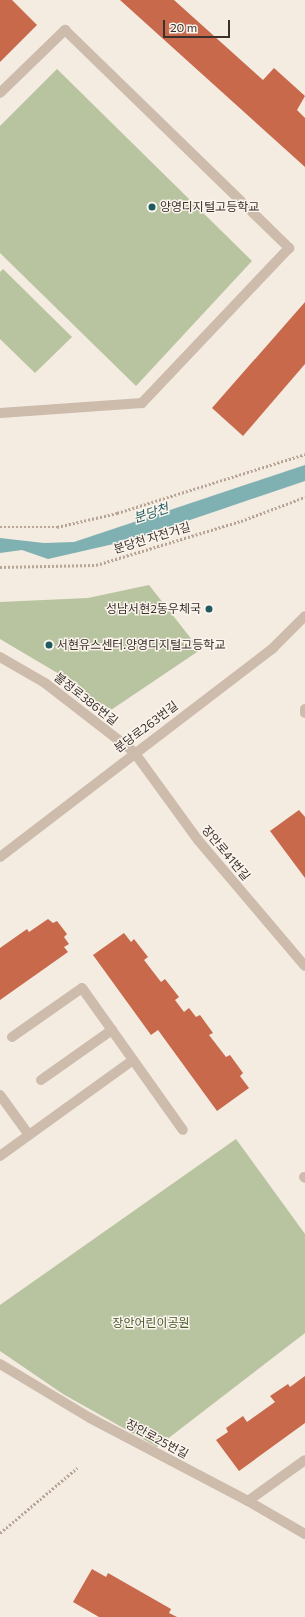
<!DOCTYPE html>
<meta charset="utf-8">
<style>
body{margin:0}
#map{position:relative;width:305px;height:1617px;overflow:hidden;background:#f4ebe1;font-family:Commissioner,"Noto Sans KR",sans-serif}
div>[style]{position:absolute}
.green>*{inset:0;background:#b8c4a0}
.water>*{inset:0;background:#7fb0b2}
.building>*{inset:0;background:#c8694b}
.path>*{height:2.5px;margin-top:-1.25px;transform-origin:0;background:repeating-linear-gradient(90deg,#b9a596 0 2px,transparent 0 4px)}
.service>*{height:10px;margin:-5px;padding:0 5px;transform-origin:5px;border-radius:5px;background:#cdbbac}
.minor>*{height:10px;margin:-5px;padding:0 5px;transform-origin:5px;border-radius:5px;background:#cdbbac}
.tertiary>*{height:10px;margin:-5px;padding:0 5px;transform-origin:5px;border-radius:5px;background:#cdbbac}
.dots>*{width:11px;height:11px;translate:-50% -50%;box-sizing:border-box;border:2px solid #fbf5ee;border-radius:50%}
span{translate:-50% -50%;white-space:nowrap;text-align:center;line-height:1.15;-webkit-text-stroke:3px #fbf5ee;paint-order:stroke}
.poi-label{font-size:12px;color:#3b302b}
.left{translate:0 -50%;text-align:left}
.right{translate:-100% -50%;text-align:right}
.street-label{font-size:12px;color:#3b302b}
.park-label{font-size:12px;color:#4a5a2e}
.water-label{font-size:13px;color:#1f5a5e;font-style:italic}
.scale{position:absolute;left:163px;top:20px;width:67px;height:18px;box-sizing:border-box;border:2px solid #3b302b;border-top:0;padding-left:5px;font-size:12px;line-height:14px;white-space:nowrap;color:#3b302b;-webkit-text-stroke:3px #fbf5ee;paint-order:stroke}
</style>
<div id="map">
<div class="green">
<i style="clip-path:polygon(57px 69px,252px 261px,136px 386px,0 253px,0 126px)"></i>
<i style="clip-path:polygon(3px 269px,72px 337px,35px 373px,0 339px,0 272px)"></i>
<i style="clip-path:polygon(149px 585px,200px 650px,108px 712px,76px 684px,0 639px,0 602px,88px 598px)"></i>
<i style="clip-path:polygon(236px 1139px,305px 1234px,305px 1333px,157px 1447px,63px 1394px,0 1351px,0 1305px)"></i>
</div>
<div class="water">
<i style="clip-path:polygon(305px 465px,305px 481px,131px 540px,48px 559px,22px 550px,0 553px,0 538px,44px 543px,74px 542px)"></i>
</div>
<div class="building">
<i style="clip-path:polygon(0 0,12px 0,37px 25px,0 62px)"></i>
<i style="clip-path:polygon(120px 0,174px 0,263px 80px,274px 68px,305px 96px,297px 110px,305px 118px,305px 167px)"></i>
<i style="clip-path:polygon(305px 302px,305px 364px,243px 436px,212px 408px)"></i>
<i style="clip-path:polygon(299px 810px,305px 817px,305px 878px,270px 831px)"></i>
<i style="clip-path:polygon(48px 919px,53px 923px,57px 921px,67px 934px,64px 937px,69px 944px,64px 947px,68px 952px,0 1000px,0 948px,27px 929px,29px 932px)"></i>
<i style="clip-path:polygon(124px 933px,131px 942px,134px 939px,148px 957px,144px 960px,161px 982px,165px 979px,179px 997px,175px 1000px,184px 1012px,189px 1008px,196px 1017px,200px 1015px,213px 1033px,209px 1035px,226px 1057px,230px 1055px,243px 1073px,240px 1076px,249px 1088px,217px 1111px,158px 1030px,151px 1035px,93px 955px)"></i>
<i style="clip-path:polygon(305px 1376px,305px 1423px,239px 1471px,216px 1440px,228px 1432px,226px 1428px,243px 1416px,247px 1422px,275px 1402px,270px 1396px,288px 1384px,290px 1387px)"></i>
<i style="clip-path:polygon(92px 1569px,106px 1577px,108px 1573px,171px 1609px,169px 1613px,177px 1617px,99px 1617px,73px 1602px)"></i>
</div>
<div class="path">
<i style="left:0;top:527px;width:57px"></i>
<i style="left:57px;top:527px;width:62px;rotate:-13.1deg"></i>
<i style="left:117px;top:513px;width:197px;rotate:-17.4deg"></i>
<i style="left:0;top:567px;width:96px;rotate:-1.2deg"></i>
<i style="left:96px;top:565px;width:152px;rotate:-16.9deg"></i>
<i style="left:241px;top:521px;width:68px;rotate:-20.6deg"></i>
<i style="left:0;top:1533px;width:101px;rotate:-40.2deg"></i>
</div>
<div class="service">
<i style="left:0;top:93px;width:91px;rotate:-44.1deg"></i>
<i style="left:65px;top:30px;width:313px;rotate:44.2deg"></i>
<i style="left:289px;top:248px;width:214px;rotate:133.5deg"></i>
<i style="left:142px;top:403px;width:142px;rotate:176deg"></i>
<i style="left:305px;top:709px;width:4px;rotate:90deg"></i>
<i style="left:12px;top:1037px;width:85px;rotate:-35deg"></i>
<i style="left:82px;top:988px;width:174px;rotate:54.6deg"></i>
<i style="left:41px;top:1080px;width:87px;rotate:-35.2deg"></i>
<i style="left:0;top:1095px;width:49px;rotate:54.1deg"></i>
<i style="left:0;top:1156px;width:164px;rotate:-35.8deg"></i>
<i style="left:304px;top:1177px;width:1px;rotate:45deg"></i>
<i style="left:248px;top:1501px;width:70px;rotate:-35.7deg"></i>
</div>
<div class="minor">
<i style="left:0;top:657px;width:52px;rotate:30deg"></i>
<i style="left:45px;top:683px;width:113px;rotate:37.8deg"></i>
<i style="left:134px;top:752px;width:109px;rotate:54deg"></i>
<i style="left:198px;top:840px;width:165px;rotate:49.7deg"></i>
<i style="left:0;top:1364px;width:105px;rotate:31deg"></i>
<i style="left:90px;top:1418px;width:178px;rotate:27.7deg"></i>
<i style="left:248px;top:1501px;width:66px;rotate:30.1deg"></i>
</div>
<div class="tertiary">
<i style="left:0;top:857px;width:344px;rotate:-37.4deg"></i>
<i style="left:273px;top:648px;width:45px;rotate:-45deg"></i>
</div>
<div class="dots">
<i style="left:152px;top:207px;background:#1f5a5e"></i>
<i style="left:209px;top:609px;background:#1f5a5e"></i>
<i style="left:49px;top:645px;background:#1f5a5e"></i>
</div>
<div class="poi-label">
<span class="left" style="left:160px;top:207px">양영디지털고등학교</span>
<span class="right" style="left:201px;top:609px">성남서현2동우체국</span>
<span class="left" style="left:57px;top:645px">서현유스센터.양영디지털고등학교</span>
</div>
<div class="street-label">
<span style="left:152px;top:538px;rotate:-17deg">분당천 자전거길</span>
<span style="left:86px;top:699px;rotate:38deg">불정로386번길</span>
<span style="left:146px;top:727px;rotate:-37deg">분당로263번길</span>
<span style="left:226px;top:853px;rotate:50deg">장안로41번길</span>
<span style="left:157px;top:1439px;rotate:28deg">장안로25번길</span>
</div>
<div class="park-label">
<span style="left:151px;top:1323px">장안어린이공원</span>
</div>
<div class="water-label">
<span style="left:151px;top:513px;rotate:-18deg">분당천</span>
</div>
<div class="scale">20 m</div>
</div>
